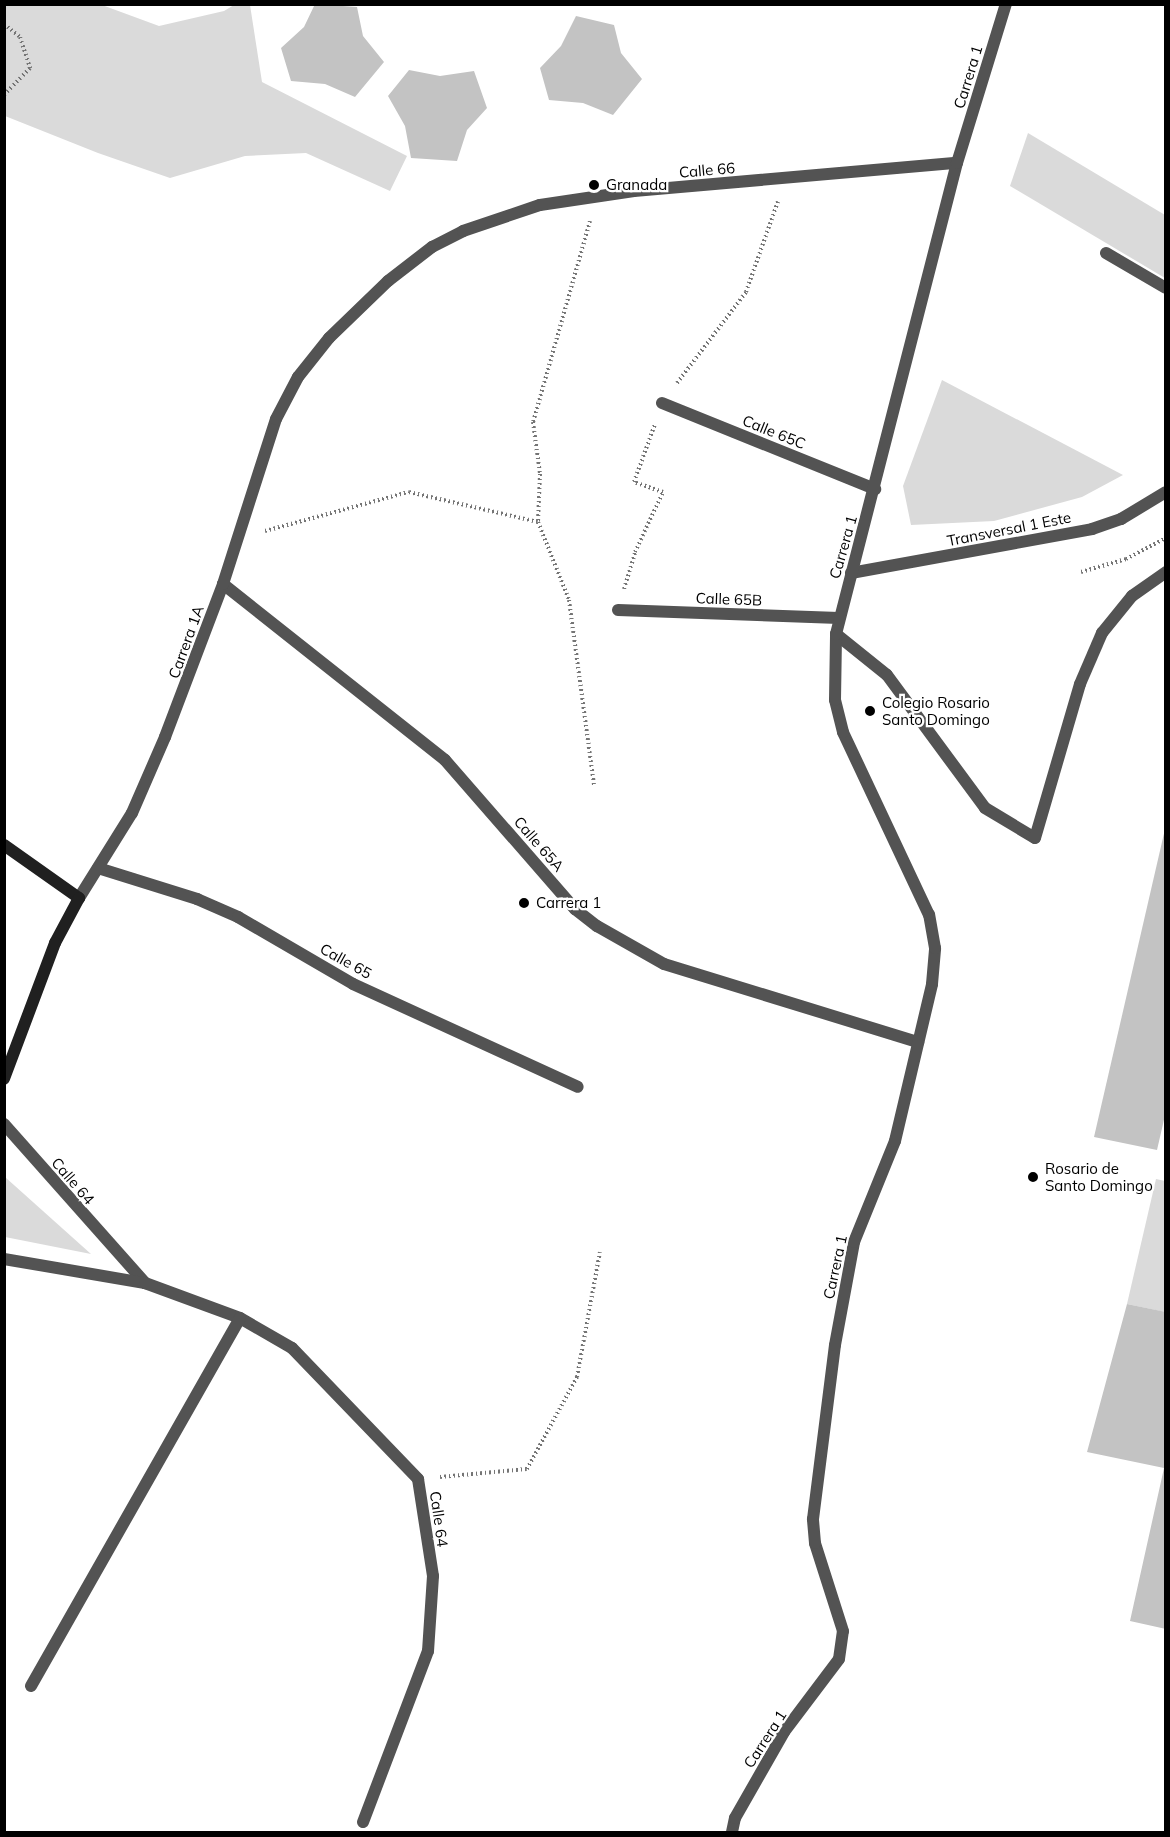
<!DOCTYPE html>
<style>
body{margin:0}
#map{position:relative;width:1170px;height:1837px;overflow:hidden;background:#fff;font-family:Mulish,sans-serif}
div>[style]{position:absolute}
.green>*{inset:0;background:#dadada}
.building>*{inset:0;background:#c3c3c3}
.path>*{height:4px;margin-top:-2px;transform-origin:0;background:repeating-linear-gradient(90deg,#757575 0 1.5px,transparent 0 4.5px)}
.lane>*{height:12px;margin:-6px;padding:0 6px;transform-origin:6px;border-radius:6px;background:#535353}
.street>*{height:12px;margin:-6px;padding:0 6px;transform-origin:6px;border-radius:6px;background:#535353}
.secondary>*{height:12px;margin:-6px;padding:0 6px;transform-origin:6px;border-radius:6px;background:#202020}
.dots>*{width:16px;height:16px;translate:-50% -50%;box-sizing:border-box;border:3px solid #fff;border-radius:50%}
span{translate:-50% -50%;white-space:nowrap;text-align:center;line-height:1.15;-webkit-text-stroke:4.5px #fff;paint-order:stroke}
.street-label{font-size:15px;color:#000}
.poi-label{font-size:15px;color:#000}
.left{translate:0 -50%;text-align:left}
.frame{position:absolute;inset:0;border:6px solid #000;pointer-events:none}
</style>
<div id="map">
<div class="green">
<i style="clip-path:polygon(4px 5px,102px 5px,159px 26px,224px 11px,234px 5px,250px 5px,262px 82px,407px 156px,390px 191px,306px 153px,245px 156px,170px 178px,98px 153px,5px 116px)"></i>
<i style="clip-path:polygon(1028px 133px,1165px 215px,1165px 278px,1010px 186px)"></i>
<i style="clip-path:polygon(942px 380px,1123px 475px,1082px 497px,994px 521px,911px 525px,903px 486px)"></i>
<i style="clip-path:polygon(4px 1177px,5px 1177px,91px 1254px,5px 1237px)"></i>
<i style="clip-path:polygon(1156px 1179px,1165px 1181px,1165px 1312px,1127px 1304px)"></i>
</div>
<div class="building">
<i style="clip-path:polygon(315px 4px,357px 7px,363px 36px,384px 62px,355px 97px,325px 84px,291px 81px,281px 48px,304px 27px)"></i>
<i style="clip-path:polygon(576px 16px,614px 25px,621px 53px,642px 79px,613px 115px,583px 103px,549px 100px,540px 68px,561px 46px)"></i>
<i style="clip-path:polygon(409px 70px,440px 76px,474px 71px,487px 108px,467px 130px,457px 161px,411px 158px,405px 126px,388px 96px)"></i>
<i style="clip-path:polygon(1165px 829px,1166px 1111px,1157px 1150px,1094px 1137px)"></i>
<i style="clip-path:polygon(1127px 1304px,1166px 1312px,1166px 1629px,1130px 1621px,1164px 1468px,1087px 1452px)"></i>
</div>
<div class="path">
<i style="left:4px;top:24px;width:21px;rotate:39deg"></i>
<i style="left:20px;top:37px;width:33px;rotate:72deg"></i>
<i style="left:30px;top:68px;width:37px;rotate:134deg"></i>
<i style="left:590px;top:221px;width:209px;rotate:105.8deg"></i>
<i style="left:533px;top:422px;width:52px;rotate:82.3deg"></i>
<i style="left:540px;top:474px;width:48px;rotate:92.4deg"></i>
<i style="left:538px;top:522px;width:84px;rotate:68.3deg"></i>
<i style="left:569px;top:600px;width:188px;rotate:82.3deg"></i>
<i style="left:677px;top:383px;width:114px;rotate:-52.8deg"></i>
<i style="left:746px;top:292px;width:96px;rotate:-70.6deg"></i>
<i style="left:265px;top:531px;width:149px;rotate:-15.2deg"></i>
<i style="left:409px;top:492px;width:132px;rotate:13.1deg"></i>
<i style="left:1081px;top:572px;width:47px;rotate:-16.1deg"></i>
<i style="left:1126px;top:559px;width:45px;rotate:-27.7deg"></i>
<i style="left:624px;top:589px;width:39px;rotate:-73deg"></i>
<i style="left:635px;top:552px;width:66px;rotate:-65deg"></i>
<i style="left:663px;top:492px;width:31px;rotate:-161deg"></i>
<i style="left:634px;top:482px;width:62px;rotate:-70.1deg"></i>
<i style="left:440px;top:1477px;width:87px;rotate:-5.3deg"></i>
<i style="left:527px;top:1469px;width:105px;rotate:-61.5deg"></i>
<i style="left:577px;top:1377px;width:127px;rotate:-79.6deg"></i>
</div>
<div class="lane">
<i style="left:836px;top:634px;width:65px;rotate:38.8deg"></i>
<i style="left:887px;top:675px;width:165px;rotate:53.6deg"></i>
<i style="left:985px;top:808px;width:58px;rotate:31deg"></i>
<i style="left:1035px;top:838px;width:160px;rotate:-73.7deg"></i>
<i style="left:1080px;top:684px;width:56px;rotate:-66.7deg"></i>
<i style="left:1102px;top:633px;width:48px;rotate:-51deg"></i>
<i style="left:1132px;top:596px;width:42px;rotate:-35.2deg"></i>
</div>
<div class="street">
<i style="left:1106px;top:253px;width:69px;rotate:30.3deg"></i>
<i style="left:662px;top:403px;width:230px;rotate:22deg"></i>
<i style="left:851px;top:573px;width:245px;rotate:-10.3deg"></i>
<i style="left:1092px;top:529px;width:31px;rotate:-19deg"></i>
<i style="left:1121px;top:519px;width:52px;rotate:-31deg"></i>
<i style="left:223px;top:584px;width:283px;rotate:38.4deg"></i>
<i style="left:445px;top:760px;width:198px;rotate:48.9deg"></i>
<i style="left:575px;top:909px;width:28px;rotate:38deg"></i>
<i style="left:597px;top:926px;width:77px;rotate:29.6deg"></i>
<i style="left:664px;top:964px;width:266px;rotate:17.1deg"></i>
<i style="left:618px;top:610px;width:221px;rotate:2.1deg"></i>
<i style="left:98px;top:868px;width:104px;rotate:17.4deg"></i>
<i style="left:197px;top:899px;width:45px;rotate:23.7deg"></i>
<i style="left:238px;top:917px;width:133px;rotate:30.2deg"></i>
<i style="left:353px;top:984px;width:247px;rotate:24.6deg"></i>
<i style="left:79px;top:898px;width:100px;rotate:-58.1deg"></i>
<i style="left:132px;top:813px;width:83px;rotate:-66.5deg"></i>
<i style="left:165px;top:737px;width:164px;rotate:-69.2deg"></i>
<i style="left:223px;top:584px;width:173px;rotate:-72.2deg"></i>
<i style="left:276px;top:419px;width:47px;rotate:-62.4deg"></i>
<i style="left:298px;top:377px;width:50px;rotate:-51.5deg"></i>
<i style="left:329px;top:338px;width:82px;rotate:-44deg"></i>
<i style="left:388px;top:281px;width:56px;rotate:-37.7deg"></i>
<i style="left:432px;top:247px;width:35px;rotate:-27deg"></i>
<i style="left:463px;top:231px;width:81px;rotate:-18.7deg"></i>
<i style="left:540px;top:205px;width:95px;rotate:-8.5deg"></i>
<i style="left:634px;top:191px;width:324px;rotate:-5deg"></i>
<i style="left:4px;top:1124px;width:213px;rotate:48.4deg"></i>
<i style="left:4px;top:1259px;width:143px;rotate:9.7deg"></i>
<i style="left:145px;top:1283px;width:101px;rotate:20.2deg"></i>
<i style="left:240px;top:1318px;width:60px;rotate:30deg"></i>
<i style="left:292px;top:1348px;width:182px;rotate:46.1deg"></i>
<i style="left:418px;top:1479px;width:98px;rotate:81.2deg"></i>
<i style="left:433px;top:1576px;width:75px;rotate:93.8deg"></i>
<i style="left:428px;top:1651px;width:183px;rotate:110.8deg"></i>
<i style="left:31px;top:1686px;width:423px;rotate:-60.4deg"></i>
<i style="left:732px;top:1832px;width:14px;rotate:-78deg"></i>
<i style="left:735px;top:1818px;width:99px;rotate:-60.3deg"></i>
<i style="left:784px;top:1732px;width:91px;rotate:-53deg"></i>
<i style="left:839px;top:1659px;width:28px;rotate:-82deg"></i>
<i style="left:843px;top:1631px;width:92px;rotate:-107.7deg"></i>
<i style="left:815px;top:1543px;width:24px;rotate:-95deg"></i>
<i style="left:813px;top:1519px;width:175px;rotate:-82.8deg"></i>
<i style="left:835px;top:1345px;width:105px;rotate:-79.5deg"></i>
<i style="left:854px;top:1242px;width:109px;rotate:-67.9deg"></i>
<i style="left:895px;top:1141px;width:161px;rotate:-76.7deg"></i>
<i style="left:932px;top:984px;width:36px;rotate:-85deg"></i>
<i style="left:935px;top:948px;width:34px;rotate:-100deg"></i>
<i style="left:929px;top:915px;width:202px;rotate:-115.2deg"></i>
<i style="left:843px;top:732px;width:33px;rotate:-104deg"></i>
<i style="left:835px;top:700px;width:66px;rotate:-89.1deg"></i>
<i style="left:836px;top:634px;width:486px;rotate:-75.6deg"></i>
<i style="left:957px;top:163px;width:166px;rotate:-72.9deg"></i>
</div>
<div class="secondary">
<i style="left:4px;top:845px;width:92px;rotate:35.2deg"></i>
<i style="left:79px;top:898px;width:51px;rotate:118.1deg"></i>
<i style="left:55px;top:943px;width:145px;rotate:110.6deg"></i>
</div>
<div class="dots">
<i style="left:594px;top:185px;background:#000"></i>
<i style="left:870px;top:711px;background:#000"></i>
<i style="left:524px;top:903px;background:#000"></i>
<i style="left:1033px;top:1177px;background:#000"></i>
</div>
<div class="street-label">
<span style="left:968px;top:77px;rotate:-73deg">Carrera 1</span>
<span style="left:707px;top:170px;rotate:-5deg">Calle 66</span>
<span style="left:774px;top:432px;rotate:22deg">Calle 65C</span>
<span style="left:1009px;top:529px;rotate:-11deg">Transversal 1 Este</span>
<span style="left:843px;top:547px;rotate:-74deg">Carrera 1</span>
<span style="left:729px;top:599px;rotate:2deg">Calle 65B</span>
<span style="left:186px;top:642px;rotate:-70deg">Carrera 1A</span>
<span style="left:539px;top:844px;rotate:49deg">Calle 65A</span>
<span style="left:346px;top:961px;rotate:29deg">Calle 65</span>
<span style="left:73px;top:1181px;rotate:49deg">Calle 64</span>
<span style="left:835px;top:1267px;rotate:-78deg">Carrera 1</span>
<span style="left:439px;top:1519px;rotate:82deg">Calle 64</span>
<span style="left:765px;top:1739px;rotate:-57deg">Carrera 1</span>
</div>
<div class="poi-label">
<span class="left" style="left:606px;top:185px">Granada</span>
<span class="left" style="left:882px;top:711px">Colegio Rosario<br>Santo Domingo</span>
<span class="left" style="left:536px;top:903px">Carrera 1</span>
<span class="left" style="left:1045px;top:1177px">Rosario de<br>Santo Domingo</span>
</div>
<div class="frame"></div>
</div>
